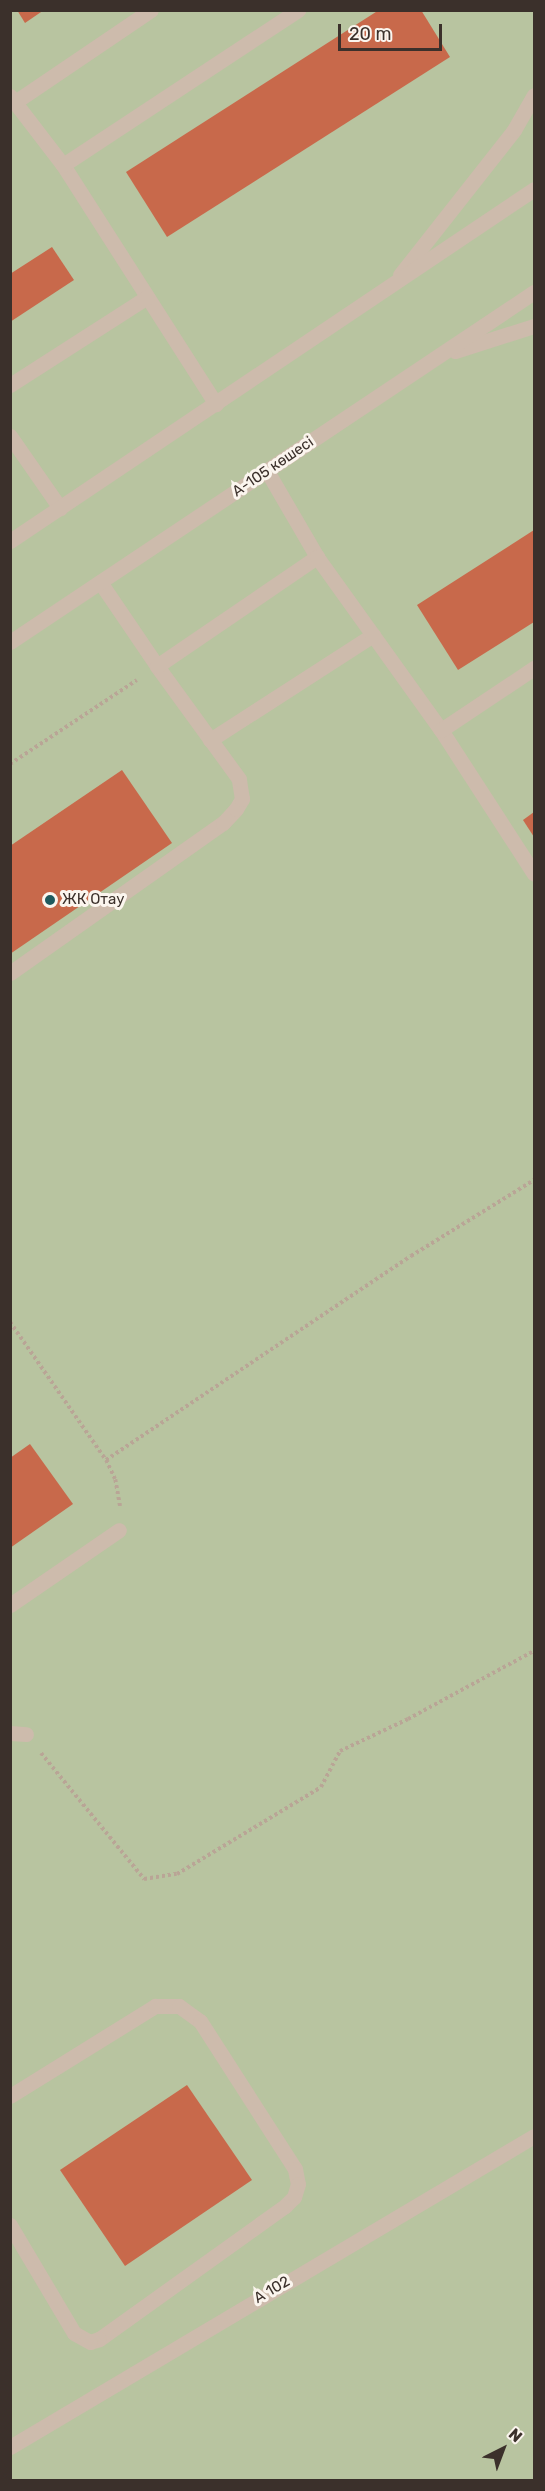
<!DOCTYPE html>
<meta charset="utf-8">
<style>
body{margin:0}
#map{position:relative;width:545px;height:2491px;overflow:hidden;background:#f4ebe1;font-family:Rubik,sans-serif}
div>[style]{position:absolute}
.green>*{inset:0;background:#b8c4a0}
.building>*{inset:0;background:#c8694b}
.path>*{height:4px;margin-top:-2px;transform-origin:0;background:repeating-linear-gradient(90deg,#b9a596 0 3px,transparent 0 6px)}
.minor>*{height:15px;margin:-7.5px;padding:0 7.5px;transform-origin:7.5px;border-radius:7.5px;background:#cdbbac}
.dots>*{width:16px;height:16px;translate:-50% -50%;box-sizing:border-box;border:3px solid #fbf5ee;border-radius:50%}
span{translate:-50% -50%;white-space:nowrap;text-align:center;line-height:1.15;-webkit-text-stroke:6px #fbf5ee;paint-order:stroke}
.street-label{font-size:15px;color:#3b302b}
.poi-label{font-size:15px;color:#3b302b}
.left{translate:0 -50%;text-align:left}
.frame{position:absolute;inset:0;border:12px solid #3b302b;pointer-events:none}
.north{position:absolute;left:473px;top:2419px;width:60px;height:60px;-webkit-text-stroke:4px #fbf5ee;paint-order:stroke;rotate:42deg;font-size:16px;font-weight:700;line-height:24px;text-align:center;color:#3b302b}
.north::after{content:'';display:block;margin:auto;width:21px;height:27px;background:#3b302b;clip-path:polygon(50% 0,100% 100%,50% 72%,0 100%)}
.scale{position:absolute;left:338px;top:24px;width:104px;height:27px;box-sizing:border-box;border:3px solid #3b302b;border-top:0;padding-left:8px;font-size:18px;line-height:21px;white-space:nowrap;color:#3b302b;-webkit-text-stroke:4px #fbf5ee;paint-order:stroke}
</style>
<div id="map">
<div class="green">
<i style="clip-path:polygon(11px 11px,534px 11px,534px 2480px,11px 2480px)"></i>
</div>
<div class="building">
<i style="clip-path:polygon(17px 10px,44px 10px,25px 23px)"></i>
<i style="clip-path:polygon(379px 10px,421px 10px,450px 57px,167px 237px,126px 172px)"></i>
<i style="clip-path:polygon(52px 247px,74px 280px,10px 322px,10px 274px)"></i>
<i style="clip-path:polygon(534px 530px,534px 622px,458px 670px,417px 605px)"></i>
<i style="clip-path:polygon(122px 770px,172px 843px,10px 954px,10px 846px)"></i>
<i style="clip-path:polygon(534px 812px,534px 837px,523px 820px)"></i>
<i style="clip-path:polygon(30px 1444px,73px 1504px,10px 1548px,10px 1458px)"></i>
<i style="clip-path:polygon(187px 2085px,252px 2180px,125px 2266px,60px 2170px)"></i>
</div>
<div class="path">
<i style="left:10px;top:764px;width:152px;rotate:-33.5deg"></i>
<i style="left:10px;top:1322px;width:168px;rotate:55.2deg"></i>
<i style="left:120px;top:1506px;width:27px;rotate:-100deg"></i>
<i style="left:115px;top:1479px;width:21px;rotate:-115deg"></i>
<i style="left:106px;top:1460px;width:367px;rotate:-33.8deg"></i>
<i style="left:411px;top:1256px;width:145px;rotate:-31.7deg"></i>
<i style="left:41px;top:1753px;width:163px;rotate:50.7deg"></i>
<i style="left:144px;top:1879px;width:33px;rotate:-9deg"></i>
<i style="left:177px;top:1874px;width:168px;rotate:-31.1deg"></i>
<i style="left:321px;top:1787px;width:41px;rotate:-62.2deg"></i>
<i style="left:340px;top:1751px;width:75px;rotate:-25.2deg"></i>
<i style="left:408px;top:1719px;width:143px;rotate:-28.4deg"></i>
</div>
<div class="minor">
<i style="left:10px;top:96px;width:87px;rotate:52.5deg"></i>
<i style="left:63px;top:165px;width:284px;rotate:57.4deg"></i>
<i style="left:15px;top:102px;width:164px;rotate:-34.1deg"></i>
<i style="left:63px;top:165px;width:282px;rotate:-33.4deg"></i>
<i style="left:400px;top:275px;width:184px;rotate:-51.8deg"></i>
<i style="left:514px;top:130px;width:40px;rotate:-60.3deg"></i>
<i style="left:455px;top:351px;width:83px;rotate:-17.6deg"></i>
<i style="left:10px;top:385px;width:163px;rotate:-32.7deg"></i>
<i style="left:10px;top:436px;width:88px;rotate:55.2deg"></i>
<i style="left:267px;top:471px;width:99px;rotate:59.8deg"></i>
<i style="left:10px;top:541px;width:631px;rotate:-33.89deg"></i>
<i style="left:100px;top:582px;width:102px;rotate:55.8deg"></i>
<i style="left:10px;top:642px;width:630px;rotate:-33.74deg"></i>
<i style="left:441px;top:730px;width:171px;rotate:57.1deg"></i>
<i style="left:210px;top:740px;width:194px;rotate:-32.8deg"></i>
<i style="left:10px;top:973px;width:261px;rotate:-35.2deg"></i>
<i style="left:223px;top:823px;width:19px;rotate:-47deg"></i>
<i style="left:236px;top:809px;width:12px;rotate:-59deg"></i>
<i style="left:242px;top:799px;width:20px;rotate:-99deg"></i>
<i style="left:239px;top:779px;width:140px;rotate:-126deg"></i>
<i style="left:157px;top:666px;width:194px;rotate:-34.3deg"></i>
<i style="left:317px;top:557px;width:213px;rotate:54.4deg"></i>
<i style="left:441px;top:730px;width:112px;rotate:-33.7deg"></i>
<i style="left:10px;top:1605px;width:132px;rotate:-34.5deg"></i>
<i style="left:10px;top:1733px;width:16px;rotate:4deg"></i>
<i style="left:10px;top:2096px;width:171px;rotate:-31.8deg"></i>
<i style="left:155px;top:2006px;width:24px"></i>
<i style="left:179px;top:2006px;width:26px;rotate:36deg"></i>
<i style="left:200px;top:2021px;width:176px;rotate:57.3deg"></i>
<i style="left:295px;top:2169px;width:15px;rotate:79deg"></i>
<i style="left:298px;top:2184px;width:14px;rotate:107deg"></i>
<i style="left:294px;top:2197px;width:13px;rotate:135deg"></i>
<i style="left:285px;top:2206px;width:229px;rotate:144.4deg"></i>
<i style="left:99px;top:2339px;width:9px;rotate:162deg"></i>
<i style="left:90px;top:2342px;width:18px;rotate:-151deg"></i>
<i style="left:74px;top:2333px;width:126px;rotate:-120.7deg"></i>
<i style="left:10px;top:2447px;width:609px;rotate:-30.69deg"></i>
</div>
<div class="dots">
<i style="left:50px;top:900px;background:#1f5a5e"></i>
</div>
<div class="street-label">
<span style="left:273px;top:467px;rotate:-34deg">А-105 көшесі</span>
<span style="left:272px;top:2290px;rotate:-30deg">А 102</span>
</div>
<div class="poi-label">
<span class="left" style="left:62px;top:900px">ЖК Отау</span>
</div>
<div class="frame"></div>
<div class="north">N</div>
<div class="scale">20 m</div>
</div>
